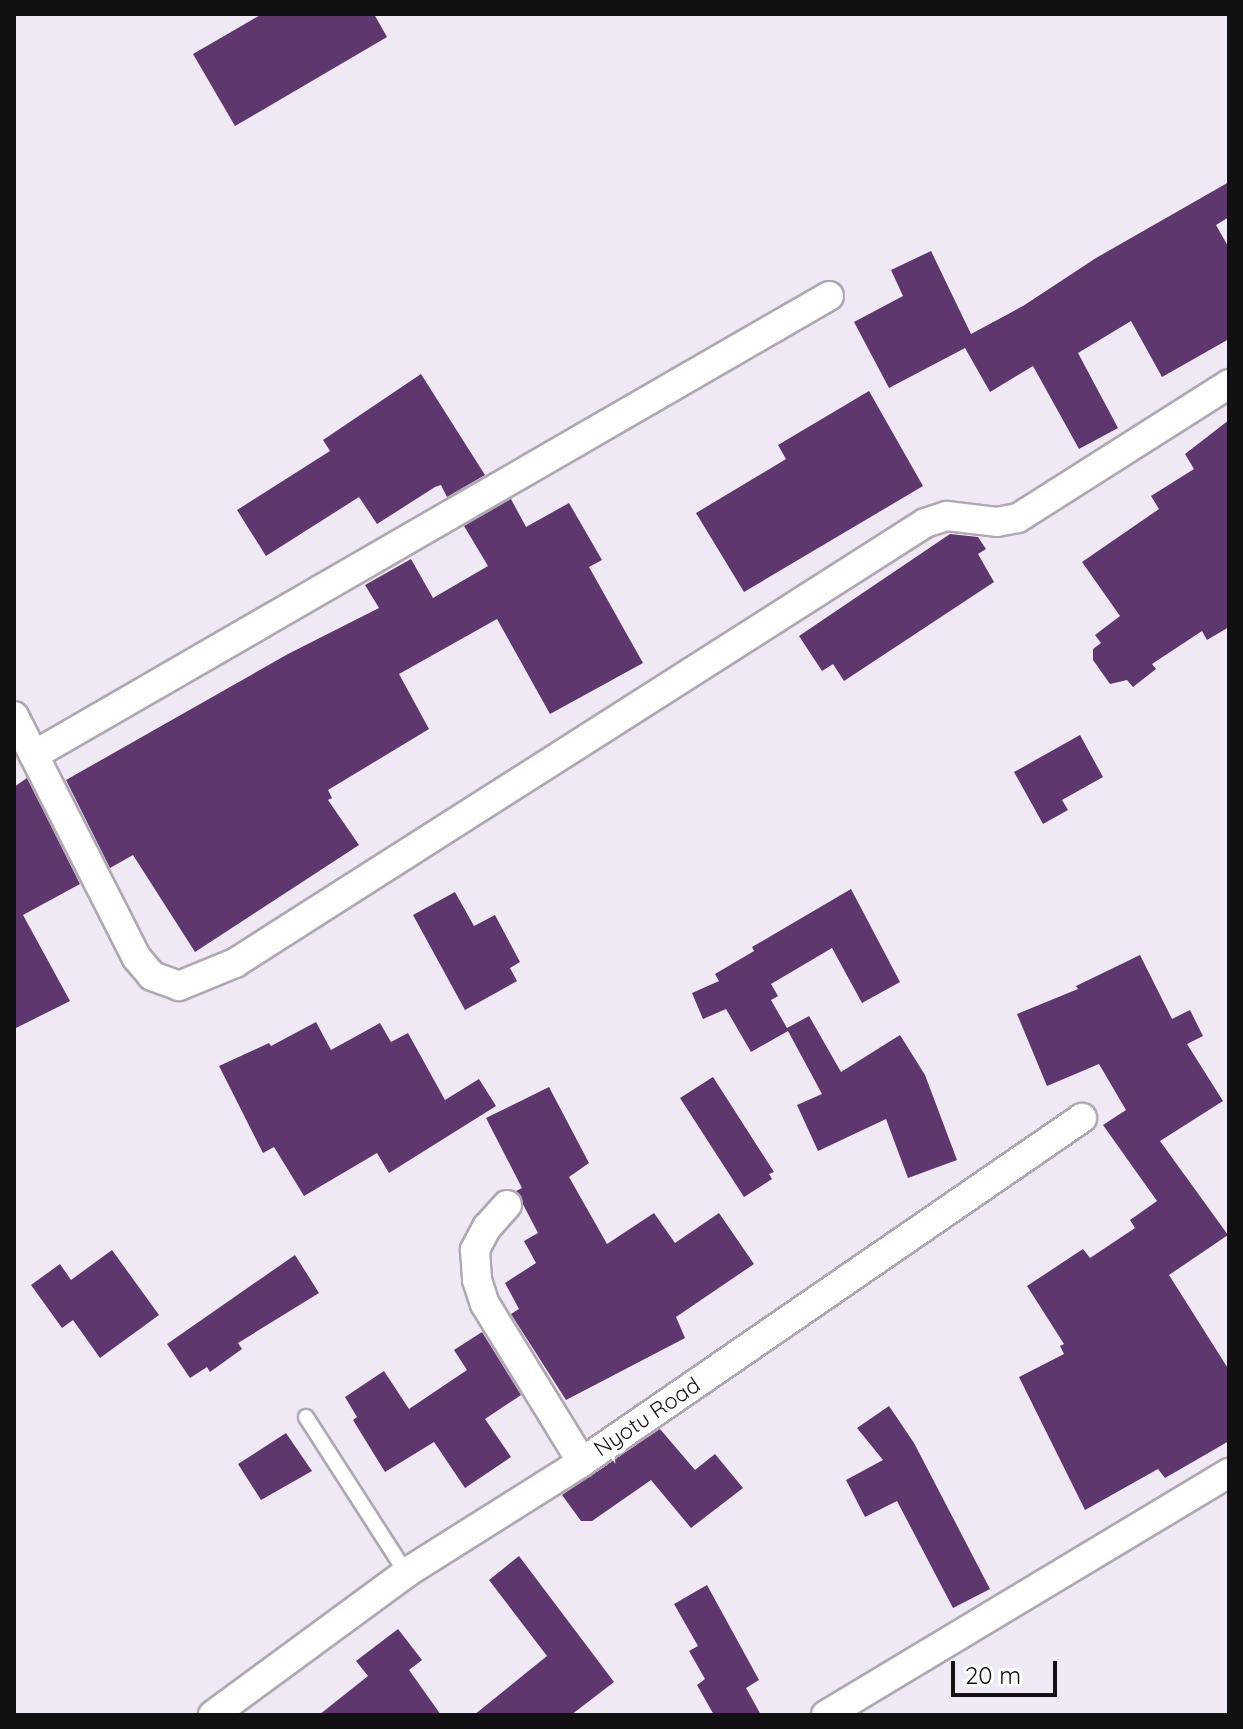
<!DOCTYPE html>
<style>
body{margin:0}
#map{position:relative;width:1243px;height:1729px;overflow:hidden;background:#f1e8f5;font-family:Quicksand,sans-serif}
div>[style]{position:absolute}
.building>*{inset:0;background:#5e376e}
.roads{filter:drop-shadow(2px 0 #b0a7b3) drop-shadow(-2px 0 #b0a7b3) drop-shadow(0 2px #b0a7b3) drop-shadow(0 -2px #b0a7b3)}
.lane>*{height:14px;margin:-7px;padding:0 7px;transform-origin:7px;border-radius:7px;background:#fff}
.street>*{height:28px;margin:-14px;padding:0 14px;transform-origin:14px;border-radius:14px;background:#fff}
span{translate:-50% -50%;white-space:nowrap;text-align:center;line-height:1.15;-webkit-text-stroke:8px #fff;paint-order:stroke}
.street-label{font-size:22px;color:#131014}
.frame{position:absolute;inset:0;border:16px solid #131014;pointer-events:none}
.scale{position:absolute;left:951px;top:1661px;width:106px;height:36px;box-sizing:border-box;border:4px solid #131014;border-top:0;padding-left:10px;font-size:24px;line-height:28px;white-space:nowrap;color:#131014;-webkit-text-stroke:6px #fff;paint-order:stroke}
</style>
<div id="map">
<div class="building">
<i style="clip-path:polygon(262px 14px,374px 14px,387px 37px,235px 126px,193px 54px)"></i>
<i style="clip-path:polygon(1229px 182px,1229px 217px,1216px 225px,1229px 248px,1229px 339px,1162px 377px,1131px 321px,1078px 353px,1118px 428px,1079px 449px,1033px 366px,990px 392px,965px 348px,889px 388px,854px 322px,903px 296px,891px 270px,931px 251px,971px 334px,1023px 306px,1096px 258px)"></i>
<i style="clip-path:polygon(421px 374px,485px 475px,447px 497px,441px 485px,435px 487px,377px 524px,359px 497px,266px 556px,237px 510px,330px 451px,323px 440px)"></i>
<i style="clip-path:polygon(869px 391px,923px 486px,744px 592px,696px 513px,786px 459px,778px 445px)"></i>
<i style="clip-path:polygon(1229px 420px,1229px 627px,1207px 640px,1202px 631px,1152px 664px,1156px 669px,1133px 687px,1127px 680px,1110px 684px,1093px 660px,1093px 649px,1101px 643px,1095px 635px,1120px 616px,1082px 562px,1159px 509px,1151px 496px,1194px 469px,1185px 454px)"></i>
<i style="clip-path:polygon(511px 499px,526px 527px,569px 503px,602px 560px,589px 567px,643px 663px,550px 714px,497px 619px,399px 674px,429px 729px,328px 790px,332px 798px,328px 800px,359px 845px,195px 952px,133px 855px,110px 868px,66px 780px,288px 654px,379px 608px,365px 585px,411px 559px,433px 598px,488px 566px,464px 526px)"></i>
<i style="clip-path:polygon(950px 534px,978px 537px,986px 549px,978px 554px,994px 582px,844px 681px,833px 664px,822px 671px,799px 636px)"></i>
<i style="clip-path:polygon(1080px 735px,1103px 777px,1062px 800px,1068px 810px,1043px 824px,1014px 772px)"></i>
<i style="clip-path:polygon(27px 778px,80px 884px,23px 915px,70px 1001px,14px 1029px,14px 787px)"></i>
<i style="clip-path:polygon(851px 889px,900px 982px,862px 1003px,832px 948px,771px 984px,778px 996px,771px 1000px,787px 1028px,809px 1016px,841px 1072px,900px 1035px,925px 1075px,957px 1160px,908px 1178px,886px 1119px,818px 1151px,797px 1105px,822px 1094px,788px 1031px,751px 1052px,726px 1009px,703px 1019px,692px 993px,719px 981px,715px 974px,754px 951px,752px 947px)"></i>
<i style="clip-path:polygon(455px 892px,474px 926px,495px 915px,520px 962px,510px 968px,517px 981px,465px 1010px,413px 915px)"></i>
<i style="clip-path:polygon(1140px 955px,1172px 1019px,1190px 1010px,1203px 1036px,1187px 1044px,1223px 1101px,1160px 1141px,1228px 1235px,1169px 1275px,1229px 1370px,1229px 1441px,1165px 1478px,1158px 1469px,1085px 1510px,1019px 1377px,1064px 1354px,1060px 1346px,1064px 1344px,1027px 1286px,1083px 1249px,1090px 1258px,1135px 1228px,1130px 1220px,1157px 1201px,1103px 1125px,1126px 1110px,1099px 1064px,1047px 1086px,1017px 1014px,1078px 989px,1076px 986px)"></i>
<i style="clip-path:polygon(316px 1022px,331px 1050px,380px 1023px,391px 1042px,408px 1033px,445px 1100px,479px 1079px,496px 1106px,389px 1173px,377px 1153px,304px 1196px,274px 1147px,263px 1153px,219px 1066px,269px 1043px,271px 1046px)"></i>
<i style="clip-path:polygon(713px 1077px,774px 1172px,769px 1174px,772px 1179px,744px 1197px,680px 1098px)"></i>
<i style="clip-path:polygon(549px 1087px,589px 1163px,569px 1177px,607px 1244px,654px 1213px,675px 1243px,719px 1213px,754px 1264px,676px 1317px,685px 1338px,566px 1400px,511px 1314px,519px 1309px,505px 1283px,536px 1263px,524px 1241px,538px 1233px,516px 1191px,522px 1188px,486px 1118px)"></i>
<i style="clip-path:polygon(112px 1250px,159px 1315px,100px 1358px,73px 1320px,62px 1328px,31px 1285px,60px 1264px,71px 1280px)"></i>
<i style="clip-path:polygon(295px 1255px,319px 1293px,238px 1343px,242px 1349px,210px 1372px,207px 1367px,190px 1378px,167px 1344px)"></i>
<i style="clip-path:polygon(482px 1332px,521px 1395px,485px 1419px,511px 1457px,465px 1488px,434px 1442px,385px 1472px,353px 1420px,357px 1417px,345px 1397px,384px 1371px,409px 1409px,467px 1370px,454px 1350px)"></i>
<i style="clip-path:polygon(889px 1406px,914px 1443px,990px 1589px,953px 1608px,897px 1501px,865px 1517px,846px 1480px,883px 1460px,857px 1428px)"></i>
<i style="clip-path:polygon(660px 1429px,695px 1470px,715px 1454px,743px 1488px,691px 1528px,651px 1480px,592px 1521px,581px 1521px,562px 1495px)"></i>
<i style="clip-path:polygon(286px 1433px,312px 1471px,261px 1500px,238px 1464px)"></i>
<i style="clip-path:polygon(519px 1556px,614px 1682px,571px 1715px,474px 1715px,547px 1656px,489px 1580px)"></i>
<i style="clip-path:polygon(707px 1585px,759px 1680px,746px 1688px,761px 1715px,714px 1715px,697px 1685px,705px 1679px,689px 1651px,698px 1646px,674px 1604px)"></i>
<i style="clip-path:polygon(398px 1629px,422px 1660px,409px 1670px,441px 1715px,319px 1715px,368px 1676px,356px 1661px)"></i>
</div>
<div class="roads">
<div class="lane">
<i style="left:306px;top:1417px;width:185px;rotate:57.3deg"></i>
</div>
<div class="street">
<i style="left:14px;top:716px;width:271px;rotate:63.1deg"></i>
<i style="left:137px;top:958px;width:23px;rotate:50deg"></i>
<i style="left:152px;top:976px;width:29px;rotate:20deg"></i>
<i style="left:179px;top:986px;width:61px;rotate:-22.3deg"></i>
<i style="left:235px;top:963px;width:818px;rotate:-32.52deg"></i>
<i style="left:925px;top:523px;width:23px;rotate:-18deg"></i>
<i style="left:947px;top:516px;width:50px;rotate:6.8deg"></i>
<i style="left:997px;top:522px;width:21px;rotate:-11deg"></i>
<i style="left:1018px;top:518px;width:250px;rotate:-32.4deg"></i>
<i style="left:34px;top:755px;width:918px;rotate:-30deg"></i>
<i style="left:507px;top:1205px;width:30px;rotate:132deg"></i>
<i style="left:487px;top:1227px;width:26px;rotate:118deg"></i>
<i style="left:475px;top:1250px;width:30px;rotate:86deg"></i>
<i style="left:477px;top:1280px;width:25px;rotate:72deg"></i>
<i style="left:485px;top:1304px;width:185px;rotate:58.5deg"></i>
<i style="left:213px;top:1715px;width:240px;rotate:-36.3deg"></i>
<i style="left:406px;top:1573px;width:208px;rotate:-32.2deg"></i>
<i style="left:582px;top:1462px;width:607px;rotate:-34.53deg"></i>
<i style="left:826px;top:1715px;width:470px;rotate:-31deg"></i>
</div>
</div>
<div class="street-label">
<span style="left:647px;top:1417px;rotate:-34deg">Nyotu Road</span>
</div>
<div class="frame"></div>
<div class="scale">20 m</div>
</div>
